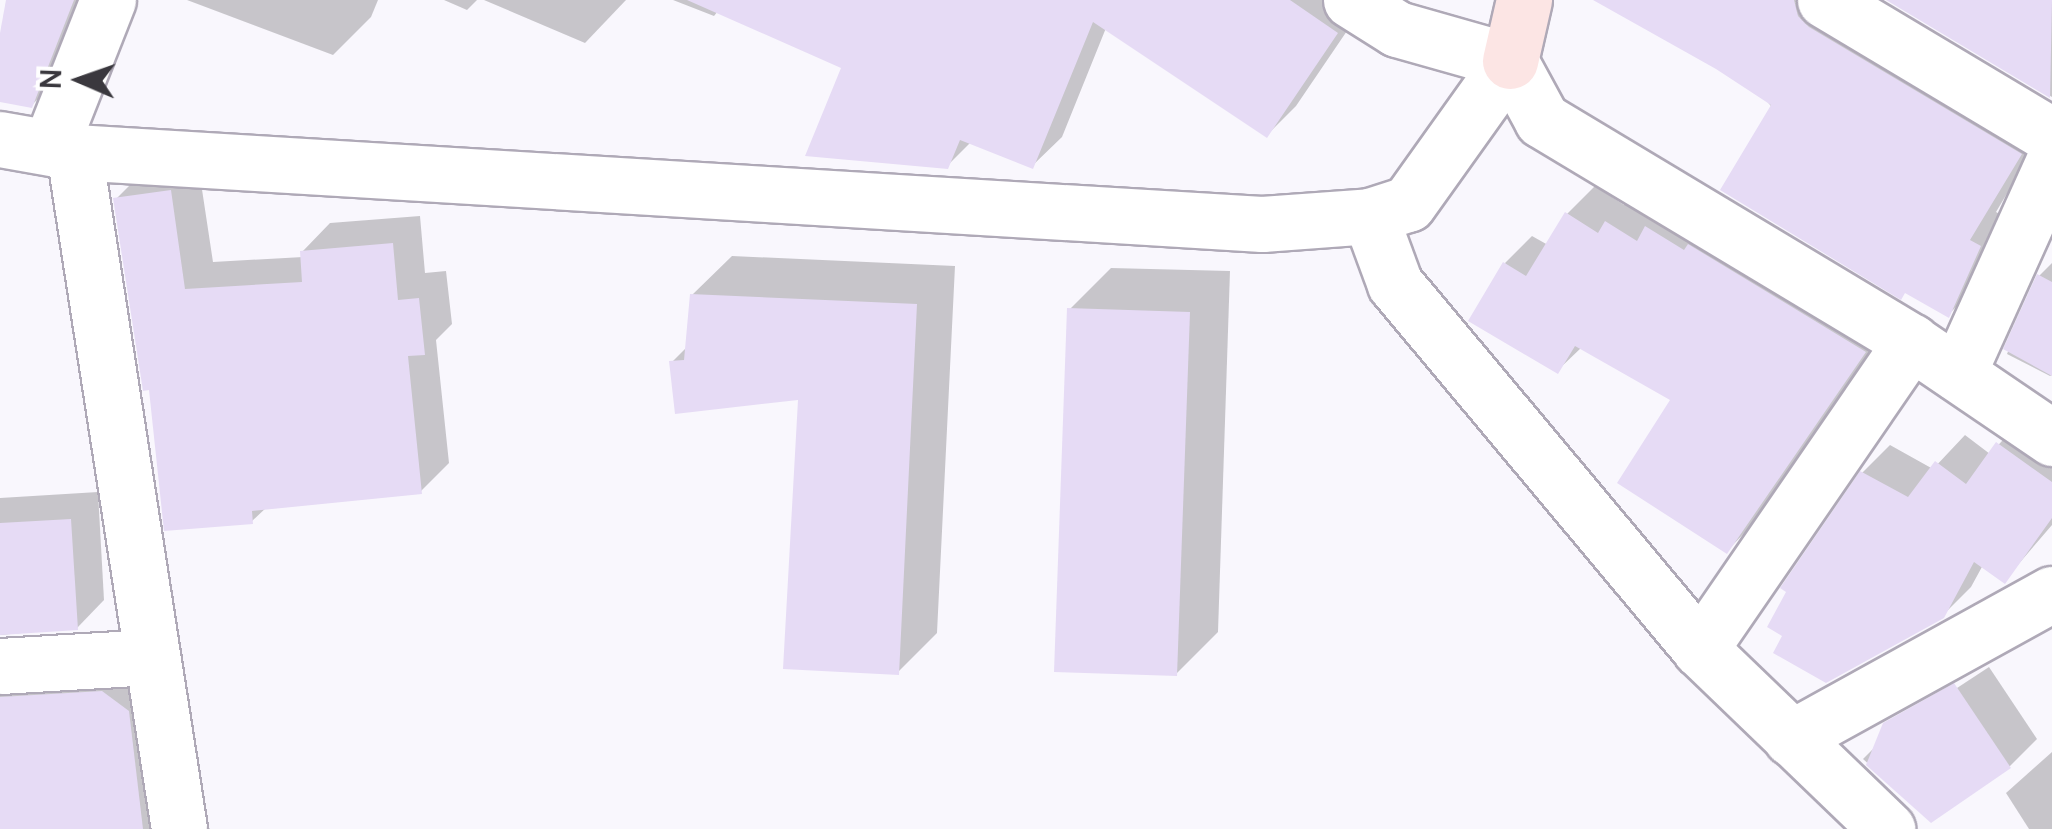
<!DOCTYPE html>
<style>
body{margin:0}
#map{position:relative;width:2052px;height:829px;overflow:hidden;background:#f9f7fd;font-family:Manrope,sans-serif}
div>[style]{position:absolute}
.shadow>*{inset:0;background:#0003}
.building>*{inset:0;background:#e6dbf5}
.roads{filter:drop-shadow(2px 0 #afa9b7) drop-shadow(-2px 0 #afa9b7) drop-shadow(0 2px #afa9b7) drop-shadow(0 -2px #afa9b7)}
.street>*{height:55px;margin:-27.5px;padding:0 27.5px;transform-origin:27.5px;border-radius:27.5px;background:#fff}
.secondary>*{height:55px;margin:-27.5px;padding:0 27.5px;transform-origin:27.5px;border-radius:27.5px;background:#fce5e4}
span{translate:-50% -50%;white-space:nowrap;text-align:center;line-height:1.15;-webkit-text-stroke:8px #fff;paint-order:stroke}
.north{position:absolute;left:30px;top:30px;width:100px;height:100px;-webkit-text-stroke:8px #fff;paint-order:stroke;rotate:272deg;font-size:28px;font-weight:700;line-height:40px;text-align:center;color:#3a383e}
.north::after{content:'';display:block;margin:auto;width:35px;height:45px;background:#3a383e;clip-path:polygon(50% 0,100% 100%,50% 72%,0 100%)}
</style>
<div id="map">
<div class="shadow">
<i style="clip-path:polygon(9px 0,95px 0,69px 67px,31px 106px,0 100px,0 46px)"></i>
<i style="clip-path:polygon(187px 0,378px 0,371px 17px,333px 55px)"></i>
<i style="clip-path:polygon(444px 0,477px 0,467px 10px)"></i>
<i style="clip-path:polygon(484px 0,626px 0,585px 43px)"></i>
<i style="clip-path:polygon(673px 0,1368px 0,1296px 106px,1267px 135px,1106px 28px,1062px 137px,1032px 166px,971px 142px,947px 166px,844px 67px,718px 11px,714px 16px)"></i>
<i style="clip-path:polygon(1681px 0,1837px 0,2047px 126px,1996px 212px,2007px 218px,1975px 288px,1948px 315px)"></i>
<i style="clip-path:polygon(1891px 0,2052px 0,2052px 97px)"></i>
<i style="clip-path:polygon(198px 163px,213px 262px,303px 257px,302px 252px,330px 223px,420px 216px,425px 273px,446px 271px,452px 324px,436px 340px,449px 463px,421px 491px,267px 507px,252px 521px,151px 387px,116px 199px,144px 171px)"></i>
<i style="clip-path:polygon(1595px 186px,1624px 205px,1635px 195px,1892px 323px,1754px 523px,1727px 551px,1673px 400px,1582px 347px,1558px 370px,1505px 263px,1532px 236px,1548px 245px,1567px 214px)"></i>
<i style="clip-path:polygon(732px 256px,955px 266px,937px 633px,898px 672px,800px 397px,672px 362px,688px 346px,692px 295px)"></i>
<i style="clip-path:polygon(2052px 263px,2052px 375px,2050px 376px,2007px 354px,2039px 276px)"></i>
<i style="clip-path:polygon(1111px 268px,1230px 271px,1218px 632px,1176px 674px,1069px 310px)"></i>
<i style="clip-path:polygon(2025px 416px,2052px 435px,2052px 525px,2004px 581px,1983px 565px,1971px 587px,1942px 616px,1862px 473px,1890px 445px,1933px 469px,1965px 435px,1990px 454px)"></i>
<i style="clip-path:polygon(98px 492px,104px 600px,77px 628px,0 635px,0 498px)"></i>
<i style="clip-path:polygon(0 652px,130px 665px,178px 829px,0 829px)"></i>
<i style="clip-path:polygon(1989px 667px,2037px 739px,2010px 766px,1931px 820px,1863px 759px,1890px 732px)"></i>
<i style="clip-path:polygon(2052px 752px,2052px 829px,2029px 829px,2006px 793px)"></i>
</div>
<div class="building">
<i style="clip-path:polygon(6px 0,74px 0,32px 108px,0 102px,0 33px)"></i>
<i style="clip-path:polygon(687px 0,1290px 0,1338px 33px,1267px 138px,1093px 22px,1033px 169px,960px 140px,948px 169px,805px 156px,841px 68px)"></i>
<i style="clip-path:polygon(1593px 0,1794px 0,1798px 16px,1809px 27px,2022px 154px,1970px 240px,1981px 246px,1949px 318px,1905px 293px,1901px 300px,1720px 190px,1771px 105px,1716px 69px)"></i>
<i style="clip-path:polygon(1886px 0,2052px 0,2050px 98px)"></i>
<i style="clip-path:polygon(171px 190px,185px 289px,302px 282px,300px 251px,393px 243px,398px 300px,419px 298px,425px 355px,408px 356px,422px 494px,252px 511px,253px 524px,164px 531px,149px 390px,143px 391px,113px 198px)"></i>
<i style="clip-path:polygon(1565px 212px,1598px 233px,1605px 221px,1637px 241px,1645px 226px,1684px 250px,1688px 244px,1866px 352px,1727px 554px,1617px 483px,1670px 400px,1575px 346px,1558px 374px,1468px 321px,1503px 262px,1526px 276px)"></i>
<i style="clip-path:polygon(2037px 274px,2052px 282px,2052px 376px,2003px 349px)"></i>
<i style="clip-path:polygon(690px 294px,917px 304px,899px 675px,783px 669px,798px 400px,675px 414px,669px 361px,684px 360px)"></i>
<i style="clip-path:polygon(1067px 308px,1190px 312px,1177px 676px,1054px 672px)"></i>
<i style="clip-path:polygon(1996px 442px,2052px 482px,2052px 518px,2005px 584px,1974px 562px,1944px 618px,1826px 683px,1773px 653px,1782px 636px,1767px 627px,1786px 592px,1780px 588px,1860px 471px,1908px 497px,1935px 461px,1966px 484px)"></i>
<i style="clip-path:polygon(71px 519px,78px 630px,0 635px,0 523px)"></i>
<i style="clip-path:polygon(1954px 683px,2011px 768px,1931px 823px,1866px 765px,1883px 723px)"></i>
<i style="clip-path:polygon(102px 691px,129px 711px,143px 829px,0 829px,0 697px)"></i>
</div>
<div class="roads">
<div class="street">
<i style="left:1351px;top:0;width:54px;rotate:32.2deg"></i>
<i style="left:1397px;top:29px;width:117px;rotate:15.8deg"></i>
<i style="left:1510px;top:61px;width:67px;rotate:61.5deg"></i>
<i style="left:1542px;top:120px;width:431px;rotate:31deg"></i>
<i style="left:1911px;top:342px;width:171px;rotate:34.2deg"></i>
<i style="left:1825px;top:0;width:265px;rotate:30.9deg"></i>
<i style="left:0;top:139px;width:75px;rotate:10deg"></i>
<i style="left:74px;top:152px;width:1190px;rotate:3.47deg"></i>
<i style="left:1262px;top:224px;width:108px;rotate:-4.2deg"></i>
<i style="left:1370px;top:216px;width:40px;rotate:-18deg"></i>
<i style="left:1408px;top:204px;width:176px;rotate:-54.5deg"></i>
<i style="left:50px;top:147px;width:158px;rotate:-68.5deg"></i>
<i style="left:74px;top:152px;width:685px;rotate:81.18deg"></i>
<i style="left:1370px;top:216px;width:72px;rotate:69.8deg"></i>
<i style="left:1395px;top:284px;width:476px;rotate:50.1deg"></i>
<i style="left:1700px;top:649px;width:260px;rotate:43.9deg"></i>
<i style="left:1958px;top:373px;width:228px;rotate:-65.7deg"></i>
<i style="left:1700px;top:649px;width:373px;rotate:-55.5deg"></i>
<i style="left:0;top:666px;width:152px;rotate:-3.4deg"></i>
<i style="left:1791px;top:738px;width:298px;rotate:-28.9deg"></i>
</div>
<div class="secondary">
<i style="left:1510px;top:61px;width:63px;rotate:-77.1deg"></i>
</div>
</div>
<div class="north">N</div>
</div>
